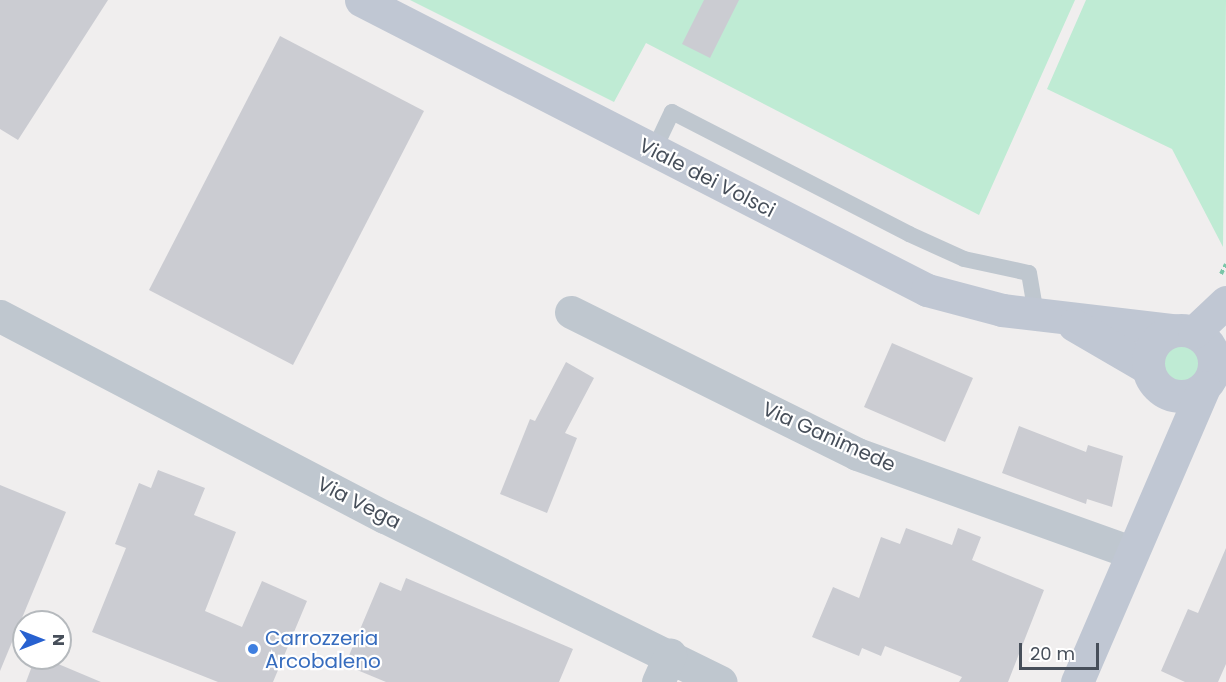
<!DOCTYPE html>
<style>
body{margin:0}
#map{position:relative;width:1226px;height:682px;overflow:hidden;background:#f0eeee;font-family:Poppins,sans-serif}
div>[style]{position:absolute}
.green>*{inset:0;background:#bfebd4}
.round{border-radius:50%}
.building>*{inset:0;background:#cbccd2}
.path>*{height:4px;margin-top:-2px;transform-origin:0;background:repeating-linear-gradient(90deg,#7ac6a8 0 4.5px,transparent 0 7.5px)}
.lane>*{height:16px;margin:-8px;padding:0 8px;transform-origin:8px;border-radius:8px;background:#bfc7cf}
.street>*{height:33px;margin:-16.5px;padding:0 16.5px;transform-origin:16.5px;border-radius:16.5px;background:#bfc7cf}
.secondary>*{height:33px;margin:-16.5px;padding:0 16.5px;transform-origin:16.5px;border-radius:16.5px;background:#c0c7d3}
.secondary>.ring{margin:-16.5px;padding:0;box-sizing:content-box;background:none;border:33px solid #c0c7d3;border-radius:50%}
.dots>*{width:16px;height:16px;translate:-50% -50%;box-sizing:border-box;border:3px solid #fff;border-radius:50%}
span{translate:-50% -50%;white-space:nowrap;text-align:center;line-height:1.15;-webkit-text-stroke:4.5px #fff;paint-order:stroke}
.street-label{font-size:20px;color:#474f5a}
.shop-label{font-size:20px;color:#366cbe}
.left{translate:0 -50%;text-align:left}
.north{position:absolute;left:12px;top:610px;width:60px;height:60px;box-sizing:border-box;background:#fff;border:2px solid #b5b9bd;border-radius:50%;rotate:90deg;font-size:16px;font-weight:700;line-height:24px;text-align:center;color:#474f5a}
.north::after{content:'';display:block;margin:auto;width:21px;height:27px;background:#2861d0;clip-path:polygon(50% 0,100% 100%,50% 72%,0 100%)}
.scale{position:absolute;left:1019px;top:643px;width:80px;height:27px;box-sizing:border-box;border:3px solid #474f5a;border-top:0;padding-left:8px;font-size:18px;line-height:21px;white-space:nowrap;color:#474f5a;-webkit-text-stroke:4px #fff;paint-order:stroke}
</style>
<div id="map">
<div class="green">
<i style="clip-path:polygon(410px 0,1075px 0,979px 215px,646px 43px,614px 102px)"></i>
<i style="clip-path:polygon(1086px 0,1226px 0,1223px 247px,1172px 149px,1047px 89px)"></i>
<i class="round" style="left:1162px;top:343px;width:40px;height:40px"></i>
</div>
<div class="building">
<i style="clip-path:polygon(0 0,108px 0,18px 140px,0 129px)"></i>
<i style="clip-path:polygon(704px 0,739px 0,710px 58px,682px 44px)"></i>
<i style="clip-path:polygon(280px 36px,424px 111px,293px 365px,149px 290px)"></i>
<i style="clip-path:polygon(892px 343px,973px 378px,945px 442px,864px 407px)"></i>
<i style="clip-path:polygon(566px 362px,594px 378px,565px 433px,577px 438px,547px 513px,500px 494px,530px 419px,535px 421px)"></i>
<i style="clip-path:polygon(1019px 426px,1086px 452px,1088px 445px,1123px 456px,1112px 507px,1087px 499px,1086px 504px,1002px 473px)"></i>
<i style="clip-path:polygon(158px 470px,205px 488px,194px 515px,236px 532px,205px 611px,242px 627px,262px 581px,307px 601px,273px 682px,218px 682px,92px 632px,126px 548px,115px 544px,139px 483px,151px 488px)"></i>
<i style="clip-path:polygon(0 485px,66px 512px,0 671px)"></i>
<i style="clip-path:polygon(906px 528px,952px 545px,958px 528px,981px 537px,972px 560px,1044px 590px,1008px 682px,959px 682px,962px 677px,885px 646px,881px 656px,862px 648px,859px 656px,812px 637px,833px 587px,859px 598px,881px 537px,900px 544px)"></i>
<i style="clip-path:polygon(1226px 548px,1226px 664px,1218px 682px,1185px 682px,1161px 671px,1188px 609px,1198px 613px)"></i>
<i style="clip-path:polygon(406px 578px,573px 649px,559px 682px,386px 682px,345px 665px,380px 582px,401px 591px)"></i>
<i style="clip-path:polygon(35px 658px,44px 658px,101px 682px,26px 682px)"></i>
</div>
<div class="path">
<i style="left:1221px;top:274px;width:11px;rotate:-63deg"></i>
</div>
<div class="lane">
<i style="left:654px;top:150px;width:42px;rotate:-64.7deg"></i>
<i style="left:672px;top:112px;width:267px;rotate:27.2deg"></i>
<i style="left:909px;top:234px;width:60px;rotate:24.4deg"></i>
<i style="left:964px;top:259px;width:66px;rotate:12.2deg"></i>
<i style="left:1029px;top:273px;width:42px;rotate:80.3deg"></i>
</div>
<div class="street">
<i style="left:571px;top:312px;width:319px;rotate:26.4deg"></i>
<i style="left:857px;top:454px;width:291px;rotate:19.7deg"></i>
<i style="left:0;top:316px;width:434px;rotate:27.6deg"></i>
<i style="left:385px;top:517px;width:374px;rotate:26.2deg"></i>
<i style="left:658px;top:682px;width:30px;rotate:-66deg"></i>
</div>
<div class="secondary">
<i style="left:361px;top:0;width:636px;rotate:27.13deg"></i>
<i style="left:927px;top:290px;width:78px;rotate:14.9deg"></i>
<i style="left:1002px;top:310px;width:172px;rotate:6.7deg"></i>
<i style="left:1074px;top:325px;width:86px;rotate:30.2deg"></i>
<i class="ring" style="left:1148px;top:330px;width:33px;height:33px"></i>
<i style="left:1194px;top:332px;width:44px;rotate:-43.2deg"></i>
<i style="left:1077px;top:682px;width:321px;rotate:-66.7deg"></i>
</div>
<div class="dots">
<i style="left:253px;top:649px;background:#3f7fe0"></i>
</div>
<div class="street-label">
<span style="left:707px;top:178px;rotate:27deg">Viale dei Volsci</span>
<span style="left:829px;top:437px;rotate:24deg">Via Ganimede</span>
<span style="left:359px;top:503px;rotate:27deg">Via Vega</span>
</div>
<div class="shop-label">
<span class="left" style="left:265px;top:650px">Carrozzeria<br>Arcobaleno</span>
</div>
<div class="north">N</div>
<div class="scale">20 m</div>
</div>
